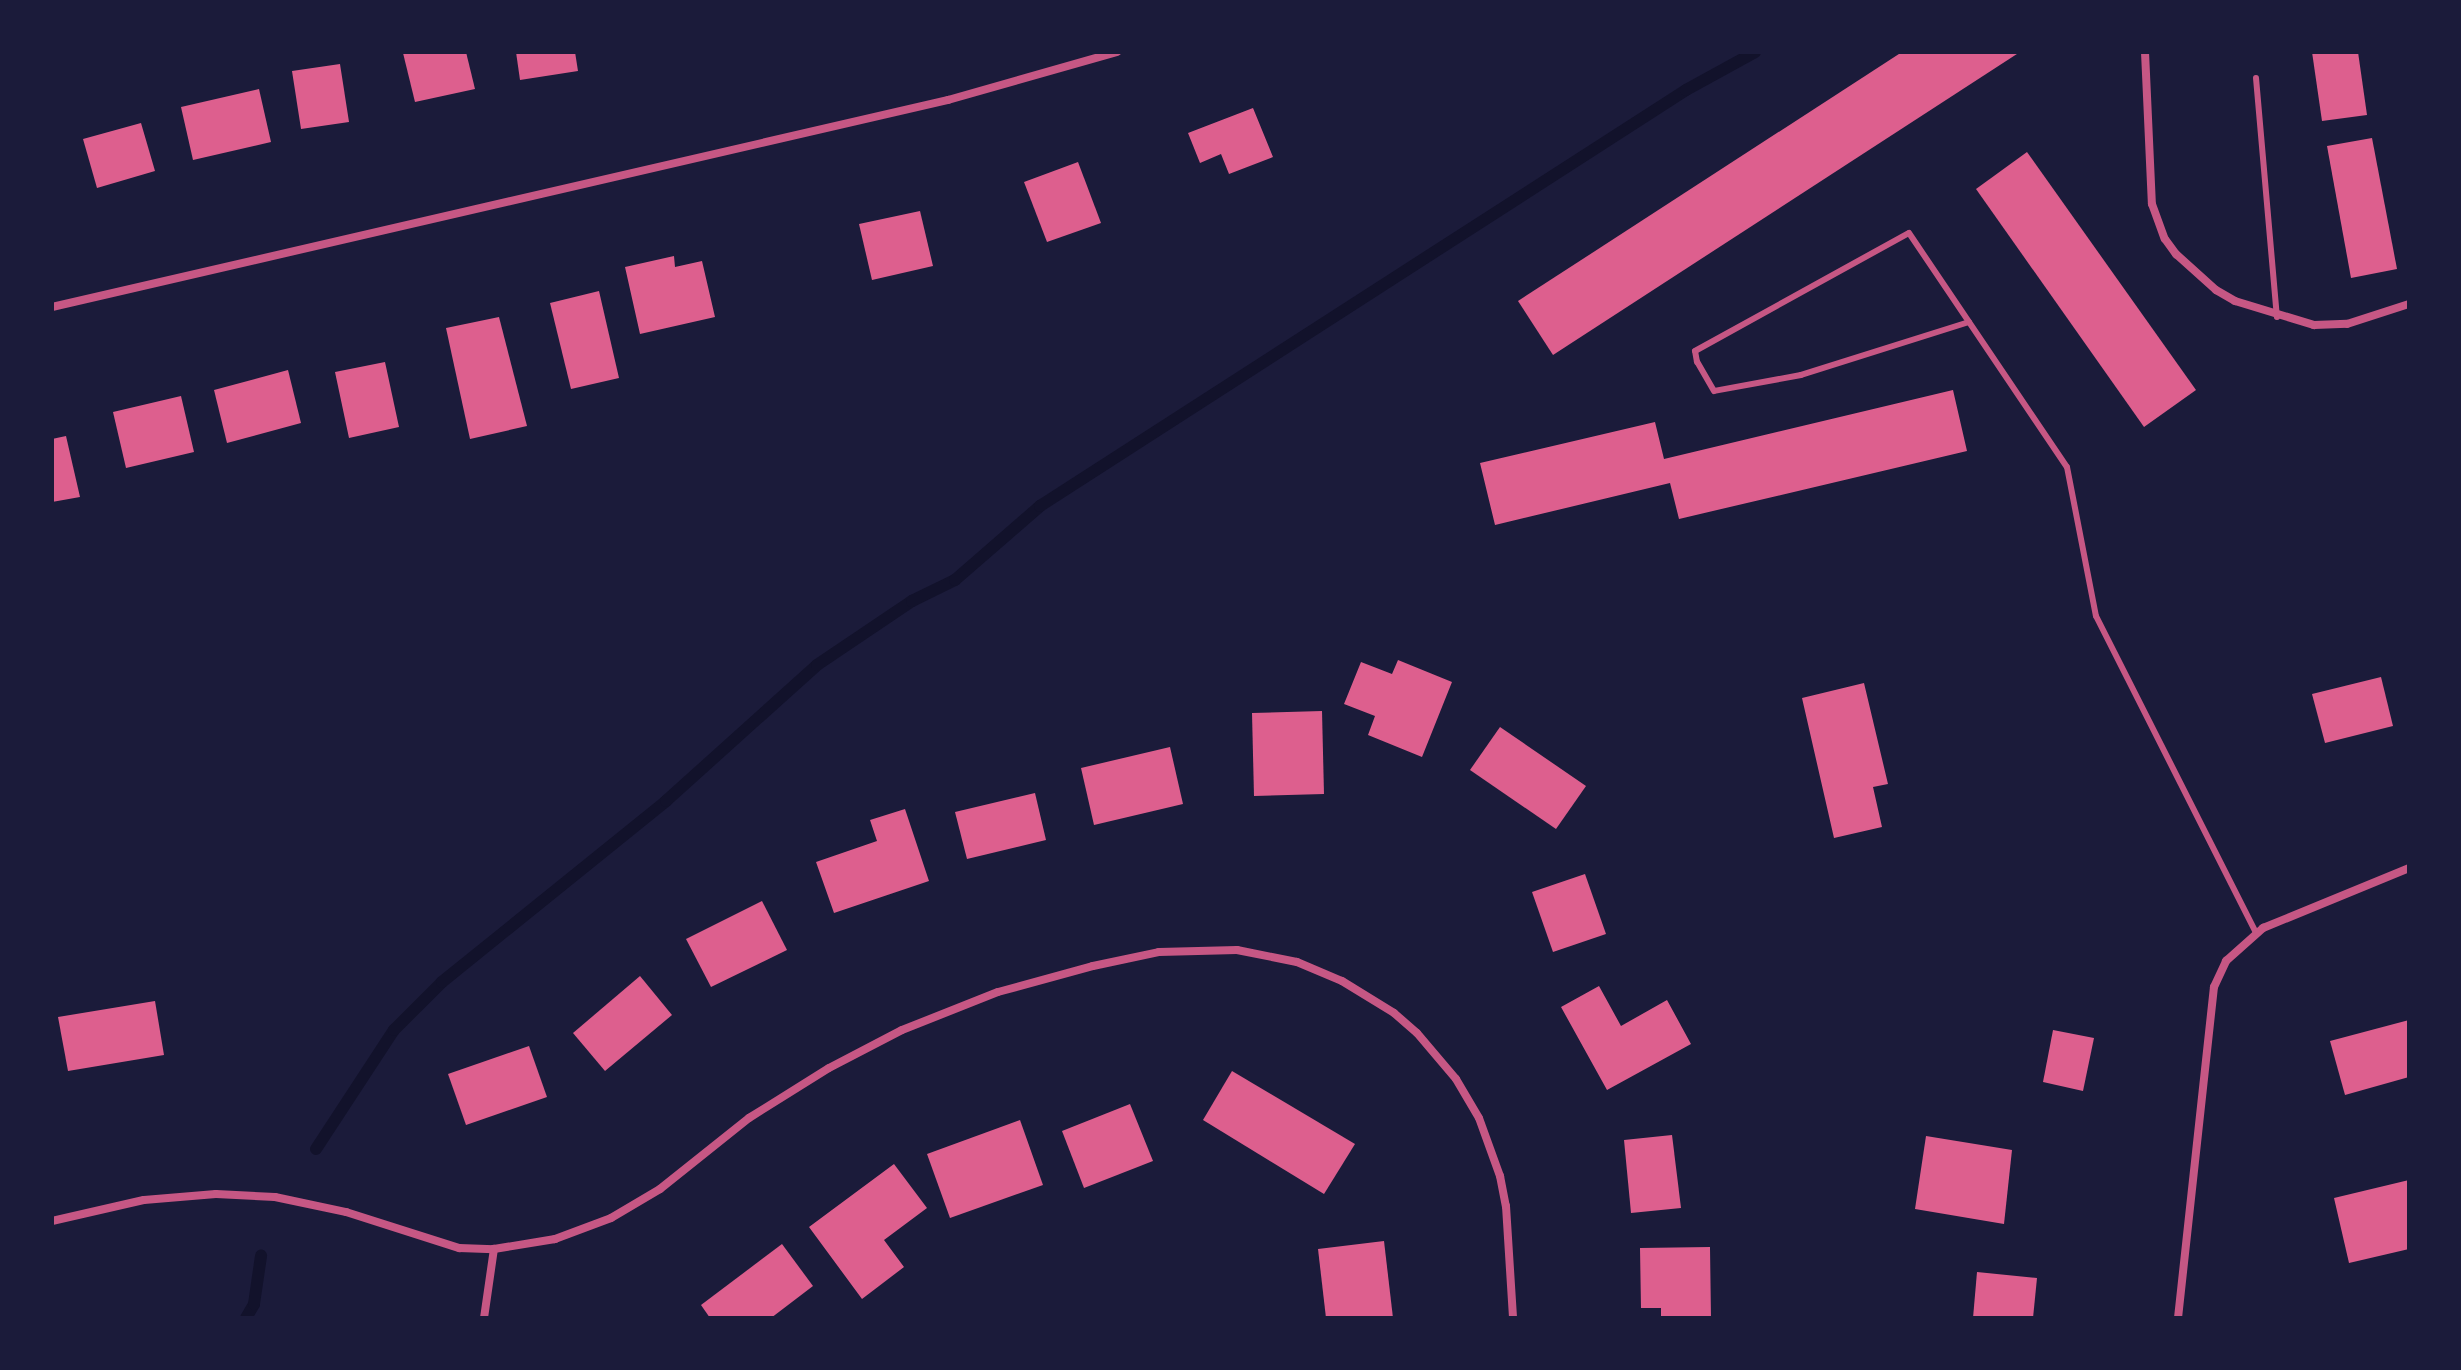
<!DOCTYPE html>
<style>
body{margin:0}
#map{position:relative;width:2461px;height:1370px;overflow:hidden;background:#1b1b3a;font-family:Barlow,sans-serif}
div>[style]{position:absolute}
.stream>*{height:12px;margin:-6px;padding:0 6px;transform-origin:6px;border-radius:6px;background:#12122b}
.building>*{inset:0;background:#dd5f8e}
.service>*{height:6px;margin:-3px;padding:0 3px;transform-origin:3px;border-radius:3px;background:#c65784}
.minor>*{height:8px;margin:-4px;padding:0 4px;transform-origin:4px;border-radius:4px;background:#c65784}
span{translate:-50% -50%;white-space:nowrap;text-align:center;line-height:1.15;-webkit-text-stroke:8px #1b1b3a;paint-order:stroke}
.frame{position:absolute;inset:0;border:54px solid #1b1b3a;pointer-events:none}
</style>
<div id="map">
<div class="stream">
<i style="left:316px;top:1149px;width:142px;rotate:-56.8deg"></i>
<i style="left:394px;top:1030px;width:68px;rotate:-45deg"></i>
<i style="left:442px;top:982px;width:288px;rotate:-38.9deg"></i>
<i style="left:666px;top:801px;width:203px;rotate:-42deg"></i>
<i style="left:817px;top:665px;width:115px;rotate:-34deg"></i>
<i style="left:912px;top:601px;width:48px;rotate:-26deg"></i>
<i style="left:955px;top:580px;width:113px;rotate:-41deg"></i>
<i style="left:1040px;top:506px;width:768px;rotate:-32.78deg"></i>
<i style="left:1686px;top:90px;width:79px;rotate:-28.8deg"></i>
<i style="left:246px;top:1318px;width:16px;rotate:-60deg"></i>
<i style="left:254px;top:1304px;width:49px;rotate:-81.7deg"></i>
</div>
<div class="building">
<i style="clip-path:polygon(466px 52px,475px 89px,415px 102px,403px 53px)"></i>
<i style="clip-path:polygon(516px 52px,575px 52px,578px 71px,520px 80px)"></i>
<i style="clip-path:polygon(1902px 52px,2020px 52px,1553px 355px,1518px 301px)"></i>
<i style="clip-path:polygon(2312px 52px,2358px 52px,2367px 115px,2322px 121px)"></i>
<i style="clip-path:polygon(340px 64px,349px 122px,301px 129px,292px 71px)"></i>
<i style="clip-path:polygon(259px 89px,271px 142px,193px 160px,181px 107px)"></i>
<i style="clip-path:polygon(1253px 108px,1273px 157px,1229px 174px,1221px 154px,1200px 163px,1188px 133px)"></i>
<i style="clip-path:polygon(141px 123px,155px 171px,97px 188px,83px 139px)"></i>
<i style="clip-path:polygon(2372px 138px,2397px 269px,2351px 278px,2327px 146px)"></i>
<i style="clip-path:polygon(2027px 152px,2196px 390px,2144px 427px,1976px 189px)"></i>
<i style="clip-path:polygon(1078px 162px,1101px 223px,1047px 242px,1024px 182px)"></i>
<i style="clip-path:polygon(920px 211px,933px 266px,872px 280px,859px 224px)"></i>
<i style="clip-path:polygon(674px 256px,675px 267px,702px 261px,715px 317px,640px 334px,625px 267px)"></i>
<i style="clip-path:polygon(599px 291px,619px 378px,571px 389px,550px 303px)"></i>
<i style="clip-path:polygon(499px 317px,527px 426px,470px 439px,446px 328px)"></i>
<i style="clip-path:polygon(385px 362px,399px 427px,349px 438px,335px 372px)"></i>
<i style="clip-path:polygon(288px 370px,301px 423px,227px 443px,214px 390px)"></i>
<i style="clip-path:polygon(1953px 390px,1967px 451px,1679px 519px,1670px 483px,1495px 525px,1480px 463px,1655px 422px,1664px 459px)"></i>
<i style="clip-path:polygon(181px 396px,194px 452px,126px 468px,113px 412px)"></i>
<i style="clip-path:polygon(66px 436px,80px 497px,52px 502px,52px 439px)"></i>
<i style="clip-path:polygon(1398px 660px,1452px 682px,1422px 757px,1368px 735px,1375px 716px,1344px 704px,1361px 662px,1392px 674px)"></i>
<i style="clip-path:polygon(2381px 677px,2393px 726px,2325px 743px,2312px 694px)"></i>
<i style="clip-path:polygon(1864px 683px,1888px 784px,1873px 787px,1882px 827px,1834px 838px,1802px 698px)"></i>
<i style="clip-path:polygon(1322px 711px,1324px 794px,1254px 796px,1252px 713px)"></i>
<i style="clip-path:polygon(1500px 727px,1586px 786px,1556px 829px,1470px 770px)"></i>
<i style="clip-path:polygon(1170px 747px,1183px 804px,1094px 825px,1081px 768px)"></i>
<i style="clip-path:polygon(1035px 793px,1046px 840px,967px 859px,955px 812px)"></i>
<i style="clip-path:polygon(905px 809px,929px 881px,834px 913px,816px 862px,877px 841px,870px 820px)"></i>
<i style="clip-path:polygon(1585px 874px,1606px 934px,1553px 952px,1532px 892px)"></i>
<i style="clip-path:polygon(762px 901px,787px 950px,711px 987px,686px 939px)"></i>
<i style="clip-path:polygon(640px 976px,672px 1015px,605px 1071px,573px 1033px)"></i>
<i style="clip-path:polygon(1599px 986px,1621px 1026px,1667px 1000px,1691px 1044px,1607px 1090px,1561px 1007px)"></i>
<i style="clip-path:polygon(155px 1001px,164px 1055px,68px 1071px,58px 1017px)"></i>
<i style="clip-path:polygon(2409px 1020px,2409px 1077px,2345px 1095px,2330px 1041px)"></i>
<i style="clip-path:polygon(2053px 1030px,2094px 1038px,2083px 1091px,2043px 1082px)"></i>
<i style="clip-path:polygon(529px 1046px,547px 1097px,466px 1125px,448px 1074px)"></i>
<i style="clip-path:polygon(1232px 1071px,1355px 1144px,1324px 1194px,1203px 1120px)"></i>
<i style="clip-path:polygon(1130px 1104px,1153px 1161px,1084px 1188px,1062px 1131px)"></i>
<i style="clip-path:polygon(1020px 1120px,1043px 1185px,950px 1218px,927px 1154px)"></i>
<i style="clip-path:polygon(1672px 1135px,1681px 1208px,1631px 1213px,1624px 1140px)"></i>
<i style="clip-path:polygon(1926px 1136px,2012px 1150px,2004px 1224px,1915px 1209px)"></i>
<i style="clip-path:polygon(894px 1164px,927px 1208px,884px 1240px,904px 1267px,862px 1299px,809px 1227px)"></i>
<i style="clip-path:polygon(2409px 1180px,2409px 1249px,2349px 1263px,2334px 1198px)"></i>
<i style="clip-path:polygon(1384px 1241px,1393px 1318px,1326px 1318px,1318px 1249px)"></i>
<i style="clip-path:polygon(782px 1244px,813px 1286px,771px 1318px,710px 1318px,701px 1305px)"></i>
<i style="clip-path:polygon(1710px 1247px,1711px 1318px,1661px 1318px,1661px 1308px,1641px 1308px,1640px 1248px)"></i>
<i style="clip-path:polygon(1977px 1272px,2037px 1278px,2033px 1318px,1973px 1318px)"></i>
</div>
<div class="service">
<i style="left:2256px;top:78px;width:240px;rotate:85deg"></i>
<i style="left:1969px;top:322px;width:176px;rotate:162.5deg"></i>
<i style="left:1801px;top:375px;width:88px;rotate:169.6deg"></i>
<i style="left:1714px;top:391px;width:34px;rotate:-120deg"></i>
<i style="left:1697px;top:362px;width:11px;rotate:-100deg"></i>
<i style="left:1695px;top:351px;width:244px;rotate:-28.9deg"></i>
<i style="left:1909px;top:233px;width:282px;rotate:56deg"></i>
<i style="left:2067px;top:467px;width:152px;rotate:79deg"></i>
<i style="left:2096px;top:616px;width:355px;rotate:63.2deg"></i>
</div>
<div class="minor">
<i style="left:2145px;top:52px;width:152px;rotate:87.4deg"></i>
<i style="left:2152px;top:204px;width:37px;rotate:70deg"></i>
<i style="left:2165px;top:239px;width:19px;rotate:54deg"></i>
<i style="left:2176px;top:254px;width:54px;rotate:42deg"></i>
<i style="left:2216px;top:290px;width:22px;rotate:30deg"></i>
<i style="left:2235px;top:301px;width:83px;rotate:16.9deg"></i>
<i style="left:2314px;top:325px;width:33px;rotate:-2deg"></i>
<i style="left:2347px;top:324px;width:65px;rotate:-17.9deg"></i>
<i style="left:52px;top:307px;width:920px;rotate:-13.01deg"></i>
<i style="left:948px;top:100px;width:176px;rotate:-15.9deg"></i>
<i style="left:52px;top:1221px;width:94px;rotate:-12.9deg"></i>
<i style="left:144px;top:1200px;width:72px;rotate:-4.8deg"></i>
<i style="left:216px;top:1194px;width:59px;rotate:2.9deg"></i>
<i style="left:275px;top:1197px;width:73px;rotate:11.9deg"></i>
<i style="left:346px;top:1212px;width:119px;rotate:17.7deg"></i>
<i style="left:459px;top:1248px;width:35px;rotate:2deg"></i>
<i style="left:494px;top:1249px;width:62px;rotate:-9.3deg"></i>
<i style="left:555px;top:1239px;width:60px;rotate:-20.6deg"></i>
<i style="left:611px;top:1218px;width:57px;rotate:-30.6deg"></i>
<i style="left:660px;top:1189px;width:114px;rotate:-38.6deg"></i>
<i style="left:749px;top:1118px;width:94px;rotate:-32deg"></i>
<i style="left:829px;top:1068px;width:82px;rotate:-27.5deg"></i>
<i style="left:902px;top:1030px;width:103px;rotate:-21.6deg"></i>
<i style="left:998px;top:992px;width:98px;rotate:-15.3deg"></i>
<i style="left:1093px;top:966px;width:67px;rotate:-12deg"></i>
<i style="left:1159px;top:952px;width:78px;rotate:-1.5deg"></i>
<i style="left:1237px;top:950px;width:61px;rotate:11.3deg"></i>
<i style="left:1297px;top:962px;width:49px;rotate:22.9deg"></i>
<i style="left:1342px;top:981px;width:61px;rotate:31.6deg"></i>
<i style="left:1394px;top:1013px;width:30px;rotate:41deg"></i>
<i style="left:1417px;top:1033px;width:60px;rotate:49.7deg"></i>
<i style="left:1456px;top:1079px;width:45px;rotate:59.5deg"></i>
<i style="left:1479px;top:1118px;width:62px;rotate:70.1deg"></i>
<i style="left:1500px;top:1176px;width:31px;rotate:79deg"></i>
<i style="left:1506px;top:1206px;width:112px;rotate:86.4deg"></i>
<i style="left:484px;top:1318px;width:70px;rotate:-81.8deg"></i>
<i style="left:2178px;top:1318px;width:333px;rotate:-83.8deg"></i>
<i style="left:2214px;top:987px;width:29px;rotate:-65deg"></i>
<i style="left:2226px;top:961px;width:50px;rotate:-41.7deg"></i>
<i style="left:2263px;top:928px;width:158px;rotate:-22.3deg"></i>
</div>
<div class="frame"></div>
</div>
